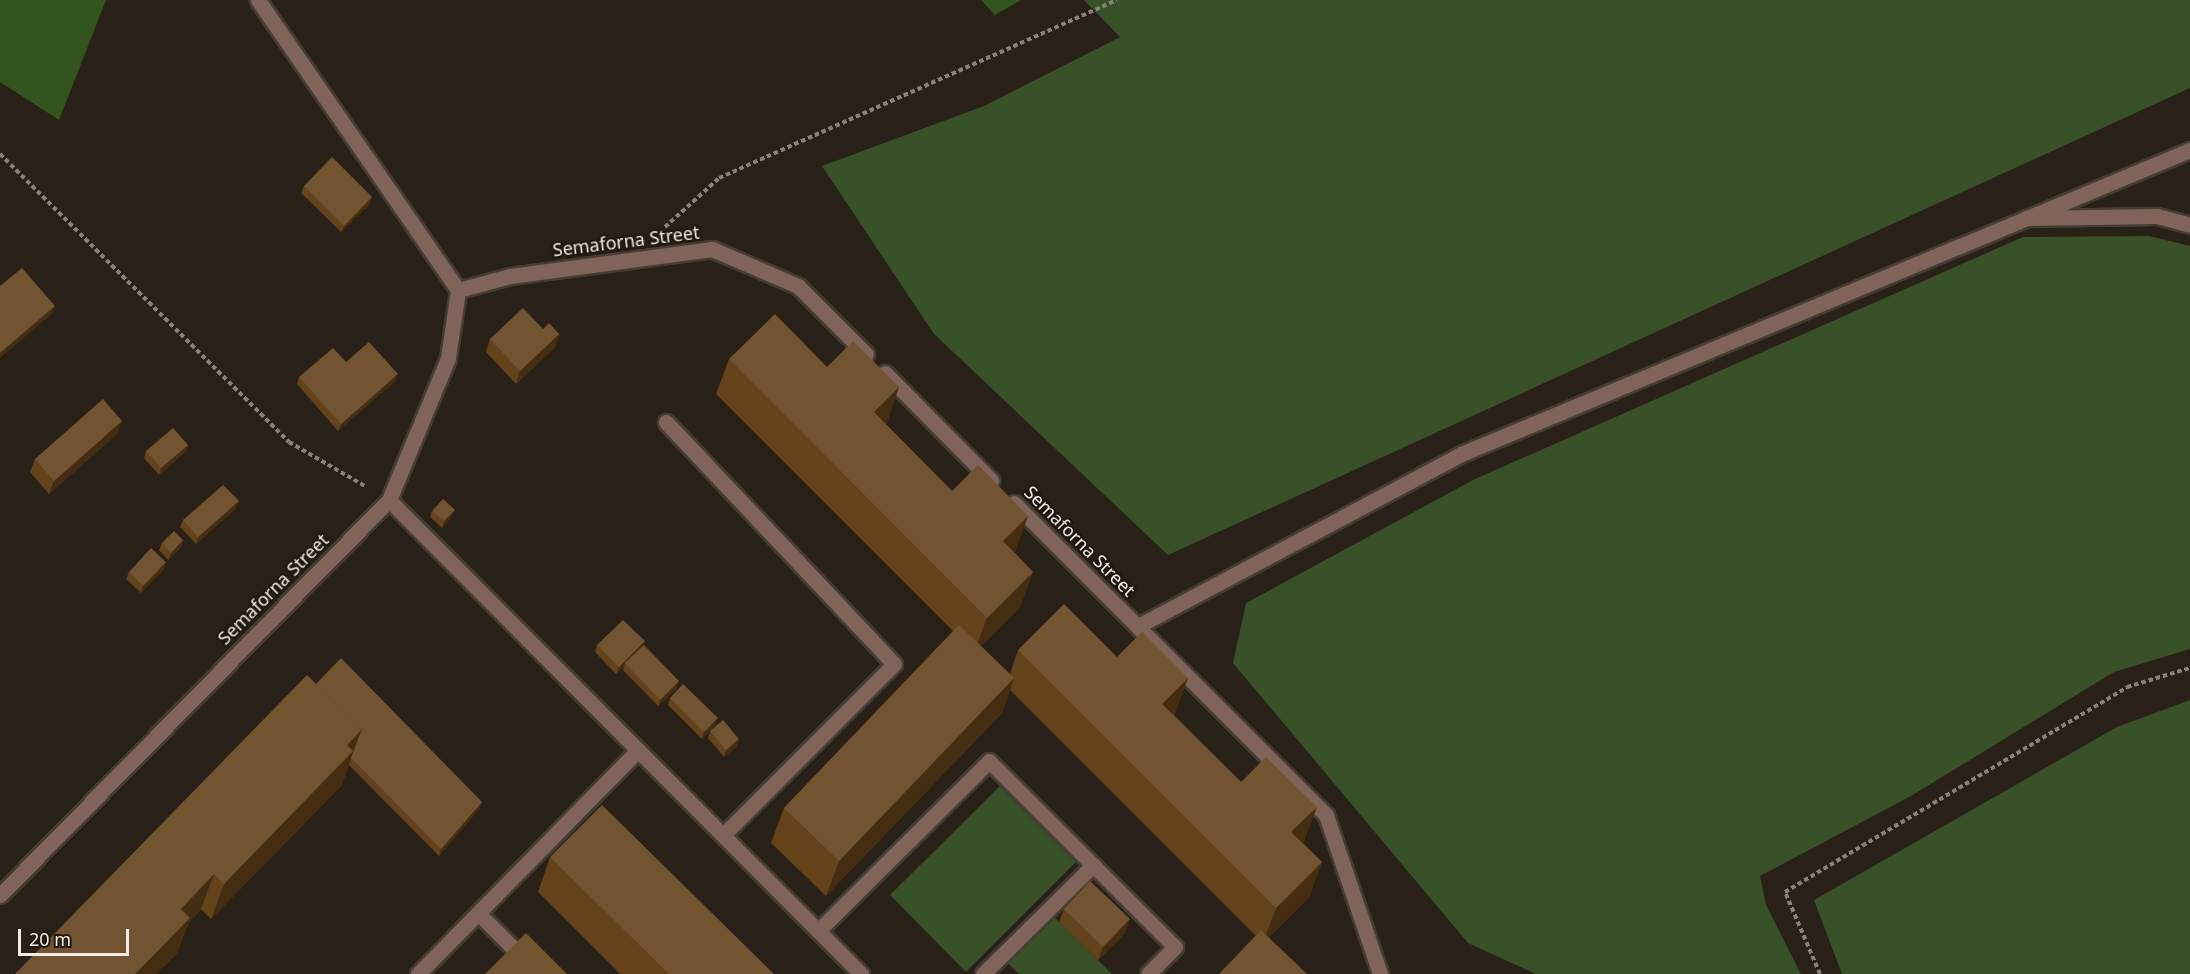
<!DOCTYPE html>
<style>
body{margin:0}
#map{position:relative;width:2190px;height:974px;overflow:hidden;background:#292017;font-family:"Noto Sans",sans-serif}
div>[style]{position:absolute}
.green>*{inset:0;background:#385129}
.forest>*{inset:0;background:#33541d}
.path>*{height:4px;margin-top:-2px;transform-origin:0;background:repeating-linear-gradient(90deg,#89817a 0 4.5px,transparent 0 7.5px)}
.roads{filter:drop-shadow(2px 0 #453d34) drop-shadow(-2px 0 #453d34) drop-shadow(0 2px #453d34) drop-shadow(0 -2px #453d34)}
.lane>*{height:15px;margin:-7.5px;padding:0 7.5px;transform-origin:7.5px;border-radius:7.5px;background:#806359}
.street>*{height:15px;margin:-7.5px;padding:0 7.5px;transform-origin:7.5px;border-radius:7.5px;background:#806359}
.wall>*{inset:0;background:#63421c}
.shaded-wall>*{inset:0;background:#452d11}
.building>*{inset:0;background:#725432}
span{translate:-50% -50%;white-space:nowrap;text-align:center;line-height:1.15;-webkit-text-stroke:4.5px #20170e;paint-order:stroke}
.street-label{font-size:18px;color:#f3ece6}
.scale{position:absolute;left:18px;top:929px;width:111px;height:27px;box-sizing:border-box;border:3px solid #f3ece6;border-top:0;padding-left:8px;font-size:18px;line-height:21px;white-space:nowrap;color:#f3ece6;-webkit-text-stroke:4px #20170e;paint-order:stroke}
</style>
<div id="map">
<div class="green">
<i style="clip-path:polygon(1084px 0,2190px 0,2190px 88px,1168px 555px,934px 334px,822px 166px,984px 106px,1120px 37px)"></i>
<i style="clip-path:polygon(2149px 236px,2190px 246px,2190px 649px,2114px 672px,1911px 796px,1760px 876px,1766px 905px,1801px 974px,1536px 974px,1468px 943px,1233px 663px,1246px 603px,1473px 480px,2023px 237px)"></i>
<i style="clip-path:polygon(2190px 700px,2190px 974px,1842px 974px,1814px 900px,2117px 727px)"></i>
<i style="clip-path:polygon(1000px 786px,1076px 862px,966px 972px,890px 895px)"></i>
<i style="clip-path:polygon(1052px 915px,1098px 960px,1112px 974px,1019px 974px,1006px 961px)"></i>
</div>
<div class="forest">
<i style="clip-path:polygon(0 0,106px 0,59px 120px,0 82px)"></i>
<i style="clip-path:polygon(981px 0,1021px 0,995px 15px)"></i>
</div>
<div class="path">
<i style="left:0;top:154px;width:408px;rotate:44.9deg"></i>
<i style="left:289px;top:442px;width:88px;rotate:30.1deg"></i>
<i style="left:665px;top:227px;width:73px;rotate:-42.2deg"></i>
<i style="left:719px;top:178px;width:436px;rotate:-24.1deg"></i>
<i style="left:1820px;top:974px;width:89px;rotate:-113.1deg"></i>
<i style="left:1785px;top:892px;width:399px;rotate:-30.9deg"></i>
<i style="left:2127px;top:687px;width:66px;rotate:-16.8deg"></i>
</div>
<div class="roads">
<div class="lane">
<i style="left:258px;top:0;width:352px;rotate:55.4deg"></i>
<i style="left:885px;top:373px;width:151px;rotate:45.3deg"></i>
<i style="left:666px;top:422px;width:332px;rotate:46.7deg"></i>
<i style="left:894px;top:664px;width:240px;rotate:135deg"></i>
<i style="left:389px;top:500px;width:669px;rotate:45.12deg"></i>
<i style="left:1014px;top:503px;width:441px;rotate:45deg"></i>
<i style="left:1326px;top:815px;width:168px;rotate:71.2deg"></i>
<i style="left:0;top:895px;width:554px;rotate:-45.44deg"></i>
<i style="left:389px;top:500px;width:154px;rotate:-67.4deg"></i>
<i style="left:448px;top:358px;width:69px;rotate:-81.6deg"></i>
<i style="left:458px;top:290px;width:54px;rotate:-15.1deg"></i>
<i style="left:510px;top:276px;width:204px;rotate:-7.6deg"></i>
<i style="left:712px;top:249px;width:94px;rotate:23.3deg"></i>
<i style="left:798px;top:286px;width:96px;rotate:45deg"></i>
<i style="left:478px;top:913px;width:86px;rotate:45deg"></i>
<i style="left:818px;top:931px;width:241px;rotate:-44.8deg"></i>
<i style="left:989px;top:761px;width:263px;rotate:45deg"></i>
<i style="left:1175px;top:947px;width:38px;rotate:135deg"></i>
<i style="left:418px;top:974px;width:314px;rotate:-45.5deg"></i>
<i style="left:983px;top:974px;width:155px;rotate:-44.7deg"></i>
</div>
<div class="street">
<i style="left:2026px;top:218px;width:131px;rotate:-0.9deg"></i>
<i style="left:2157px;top:216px;width:34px;rotate:15deg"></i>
<i style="left:1138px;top:626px;width:366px;rotate:-28deg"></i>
<i style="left:1461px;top:454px;width:790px;rotate:-22.64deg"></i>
</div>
</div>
<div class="wall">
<i style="clip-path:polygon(304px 186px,370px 204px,341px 232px,301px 193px)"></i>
<i style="clip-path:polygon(543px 329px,559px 334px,555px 347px,516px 384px,486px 352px,490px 339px)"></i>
<i style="clip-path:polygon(729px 359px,827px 367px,899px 387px,887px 422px,885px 424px,952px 491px,1028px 516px,1015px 551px,1014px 552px,1033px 572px,1020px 607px,981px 646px,1010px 674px,1018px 650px,1117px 657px,1188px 678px,1175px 713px,1174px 715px,1241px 782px,1304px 842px,1303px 843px,1322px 862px,1309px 897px,1269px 937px,1256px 936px,1010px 690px,1002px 713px,826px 896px,771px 843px,784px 808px,953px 631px,716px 394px)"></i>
<i style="clip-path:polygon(346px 362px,395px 381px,338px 431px,297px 384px,299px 377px)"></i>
<i style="clip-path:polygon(117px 434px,49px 494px,30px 472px,35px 459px)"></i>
<i style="clip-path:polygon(188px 445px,186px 451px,159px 475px,144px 458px,146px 451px)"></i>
<i style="clip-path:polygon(236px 508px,196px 544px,180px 527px,183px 520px)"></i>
<i style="clip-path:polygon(432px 511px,452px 516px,442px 528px,430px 517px)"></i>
<i style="clip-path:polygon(183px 540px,181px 547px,168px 560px,159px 550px,162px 543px)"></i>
<i style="clip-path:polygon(164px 569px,141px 593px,126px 579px,129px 572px)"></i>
<i style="clip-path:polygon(597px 645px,642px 647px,677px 688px,658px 706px,623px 670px,624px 666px,616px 674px,595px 652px)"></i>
<i style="clip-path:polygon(316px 684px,482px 802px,479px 809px,439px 856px,349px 765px,341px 786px,211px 919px,201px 909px,188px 924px,177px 953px,156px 974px)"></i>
<i style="clip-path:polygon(670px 698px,715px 725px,702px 739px,668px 705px)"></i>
<i style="clip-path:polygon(710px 731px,737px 746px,724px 757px,708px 738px)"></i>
<i style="clip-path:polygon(550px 857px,774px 974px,620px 974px,538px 892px)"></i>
<i style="clip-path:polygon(1064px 909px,1125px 933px,1098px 960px,1059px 922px)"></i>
</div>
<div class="shaded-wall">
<i style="clip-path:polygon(372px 197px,370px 204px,341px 232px,344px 226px)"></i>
<i style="clip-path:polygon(55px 306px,53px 313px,0 358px,0 353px)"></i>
<i style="clip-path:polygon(559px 334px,555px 347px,516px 384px,520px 371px)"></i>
<i style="clip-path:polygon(398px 374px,395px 381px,338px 431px,341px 424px)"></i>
<i style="clip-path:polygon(899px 387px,887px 422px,861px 447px,874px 412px)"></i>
<i style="clip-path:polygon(122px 421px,117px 434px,49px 494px,54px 481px)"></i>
<i style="clip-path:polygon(188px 445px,186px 451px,159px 475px,161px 468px)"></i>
<i style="clip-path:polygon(239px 501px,236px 508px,196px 544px,198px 537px)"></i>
<i style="clip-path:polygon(455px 510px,452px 516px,442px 528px,444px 521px)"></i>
<i style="clip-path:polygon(1028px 516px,1015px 551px,990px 576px,1003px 541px)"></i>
<i style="clip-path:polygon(183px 540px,181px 547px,168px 560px,171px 553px)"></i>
<i style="clip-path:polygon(166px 562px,164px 569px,141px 593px,143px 586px)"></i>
<i style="clip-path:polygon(1033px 572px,1020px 607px,974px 653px,987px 618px)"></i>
<i style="clip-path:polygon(645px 641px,642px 648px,625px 663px,624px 666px,616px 674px,619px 667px)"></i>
<i style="clip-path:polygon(1014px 678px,1002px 713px,826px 896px,839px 861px)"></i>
<i style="clip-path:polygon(1188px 678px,1175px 713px,1150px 739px,1162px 704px)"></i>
<i style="clip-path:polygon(679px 681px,677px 688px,658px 706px,660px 700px)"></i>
<i style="clip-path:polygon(718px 718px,715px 725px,702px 739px,704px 732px)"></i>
<i style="clip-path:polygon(362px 729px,341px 786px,211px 919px,224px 884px)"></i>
<i style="clip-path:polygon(739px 739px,737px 746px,724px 757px,726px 750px)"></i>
<i style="clip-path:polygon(482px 802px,479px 809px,439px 856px,441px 849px)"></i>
<i style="clip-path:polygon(1317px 807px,1304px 842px,1279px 867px,1291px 832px)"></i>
<i style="clip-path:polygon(1322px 862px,1309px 897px,1263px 943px,1276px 908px)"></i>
<i style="clip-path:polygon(214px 874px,201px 909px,188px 924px,177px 953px,156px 974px,135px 974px,181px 909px)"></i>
<i style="clip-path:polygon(1130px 919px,1125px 933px,1098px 960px,1103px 947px)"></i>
</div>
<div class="building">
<i style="clip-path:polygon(332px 157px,372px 197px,344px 226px,304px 186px)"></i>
<i style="clip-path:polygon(22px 268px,55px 306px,0 353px,0 286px)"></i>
<i style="clip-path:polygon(523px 308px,543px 329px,549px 323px,559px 334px,520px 371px,490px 339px)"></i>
<i style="clip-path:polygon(775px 314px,827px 367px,853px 341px,899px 387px,874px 412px,952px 491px,978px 465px,1028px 516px,1003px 541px,1033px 572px,987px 618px,729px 359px)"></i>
<i style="clip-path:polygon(369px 342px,398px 374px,341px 424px,299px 377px,333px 348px,346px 362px)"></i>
<i style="clip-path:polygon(103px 399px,122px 421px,54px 481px,35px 459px)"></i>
<i style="clip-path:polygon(173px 428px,188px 445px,161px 468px,146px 451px)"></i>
<i style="clip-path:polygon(223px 485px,239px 501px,198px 537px,183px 520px)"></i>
<i style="clip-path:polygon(443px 499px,455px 510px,444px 521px,432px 511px)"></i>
<i style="clip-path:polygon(174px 531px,183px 540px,171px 553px,162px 543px)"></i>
<i style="clip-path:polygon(151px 548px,166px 562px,143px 586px,129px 572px)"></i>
<i style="clip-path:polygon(1064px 604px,1117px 657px,1142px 632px,1188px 678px,1162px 704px,1241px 782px,1266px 757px,1317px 807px,1291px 832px,1322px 862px,1276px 908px,1018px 650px)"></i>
<i style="clip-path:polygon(623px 620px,645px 641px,619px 667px,597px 645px)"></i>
<i style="clip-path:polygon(959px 625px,1014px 678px,839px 861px,784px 808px)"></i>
<i style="clip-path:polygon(644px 645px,679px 681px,660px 700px,625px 663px)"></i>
<i style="clip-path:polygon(341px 658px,482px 802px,441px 849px,351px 758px,362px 729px,316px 684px)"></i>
<i style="clip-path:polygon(307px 675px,362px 729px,347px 745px,353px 751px,224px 884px,214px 874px,181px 909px,190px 918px,135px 974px,15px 974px)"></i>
<i style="clip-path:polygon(683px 684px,718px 718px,704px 732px,670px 698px)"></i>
<i style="clip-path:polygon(723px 720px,739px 739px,726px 750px,710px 731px)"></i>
<i style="clip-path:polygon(602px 805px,774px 974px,669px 974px,550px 857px)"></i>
<i style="clip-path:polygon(1090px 881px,1130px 919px,1103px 947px,1064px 909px)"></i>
<i style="clip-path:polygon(1261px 930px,1307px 974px,1219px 974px)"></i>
<i style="clip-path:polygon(526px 933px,567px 974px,485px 974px)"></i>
</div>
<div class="street-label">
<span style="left:626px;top:241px;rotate:-7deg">Semaforna Street</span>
<span style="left:1080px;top:541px;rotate:45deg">Semaforna Street</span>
<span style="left:273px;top:589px;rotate:-45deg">Semaforna Street</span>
</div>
<div class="scale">20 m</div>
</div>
